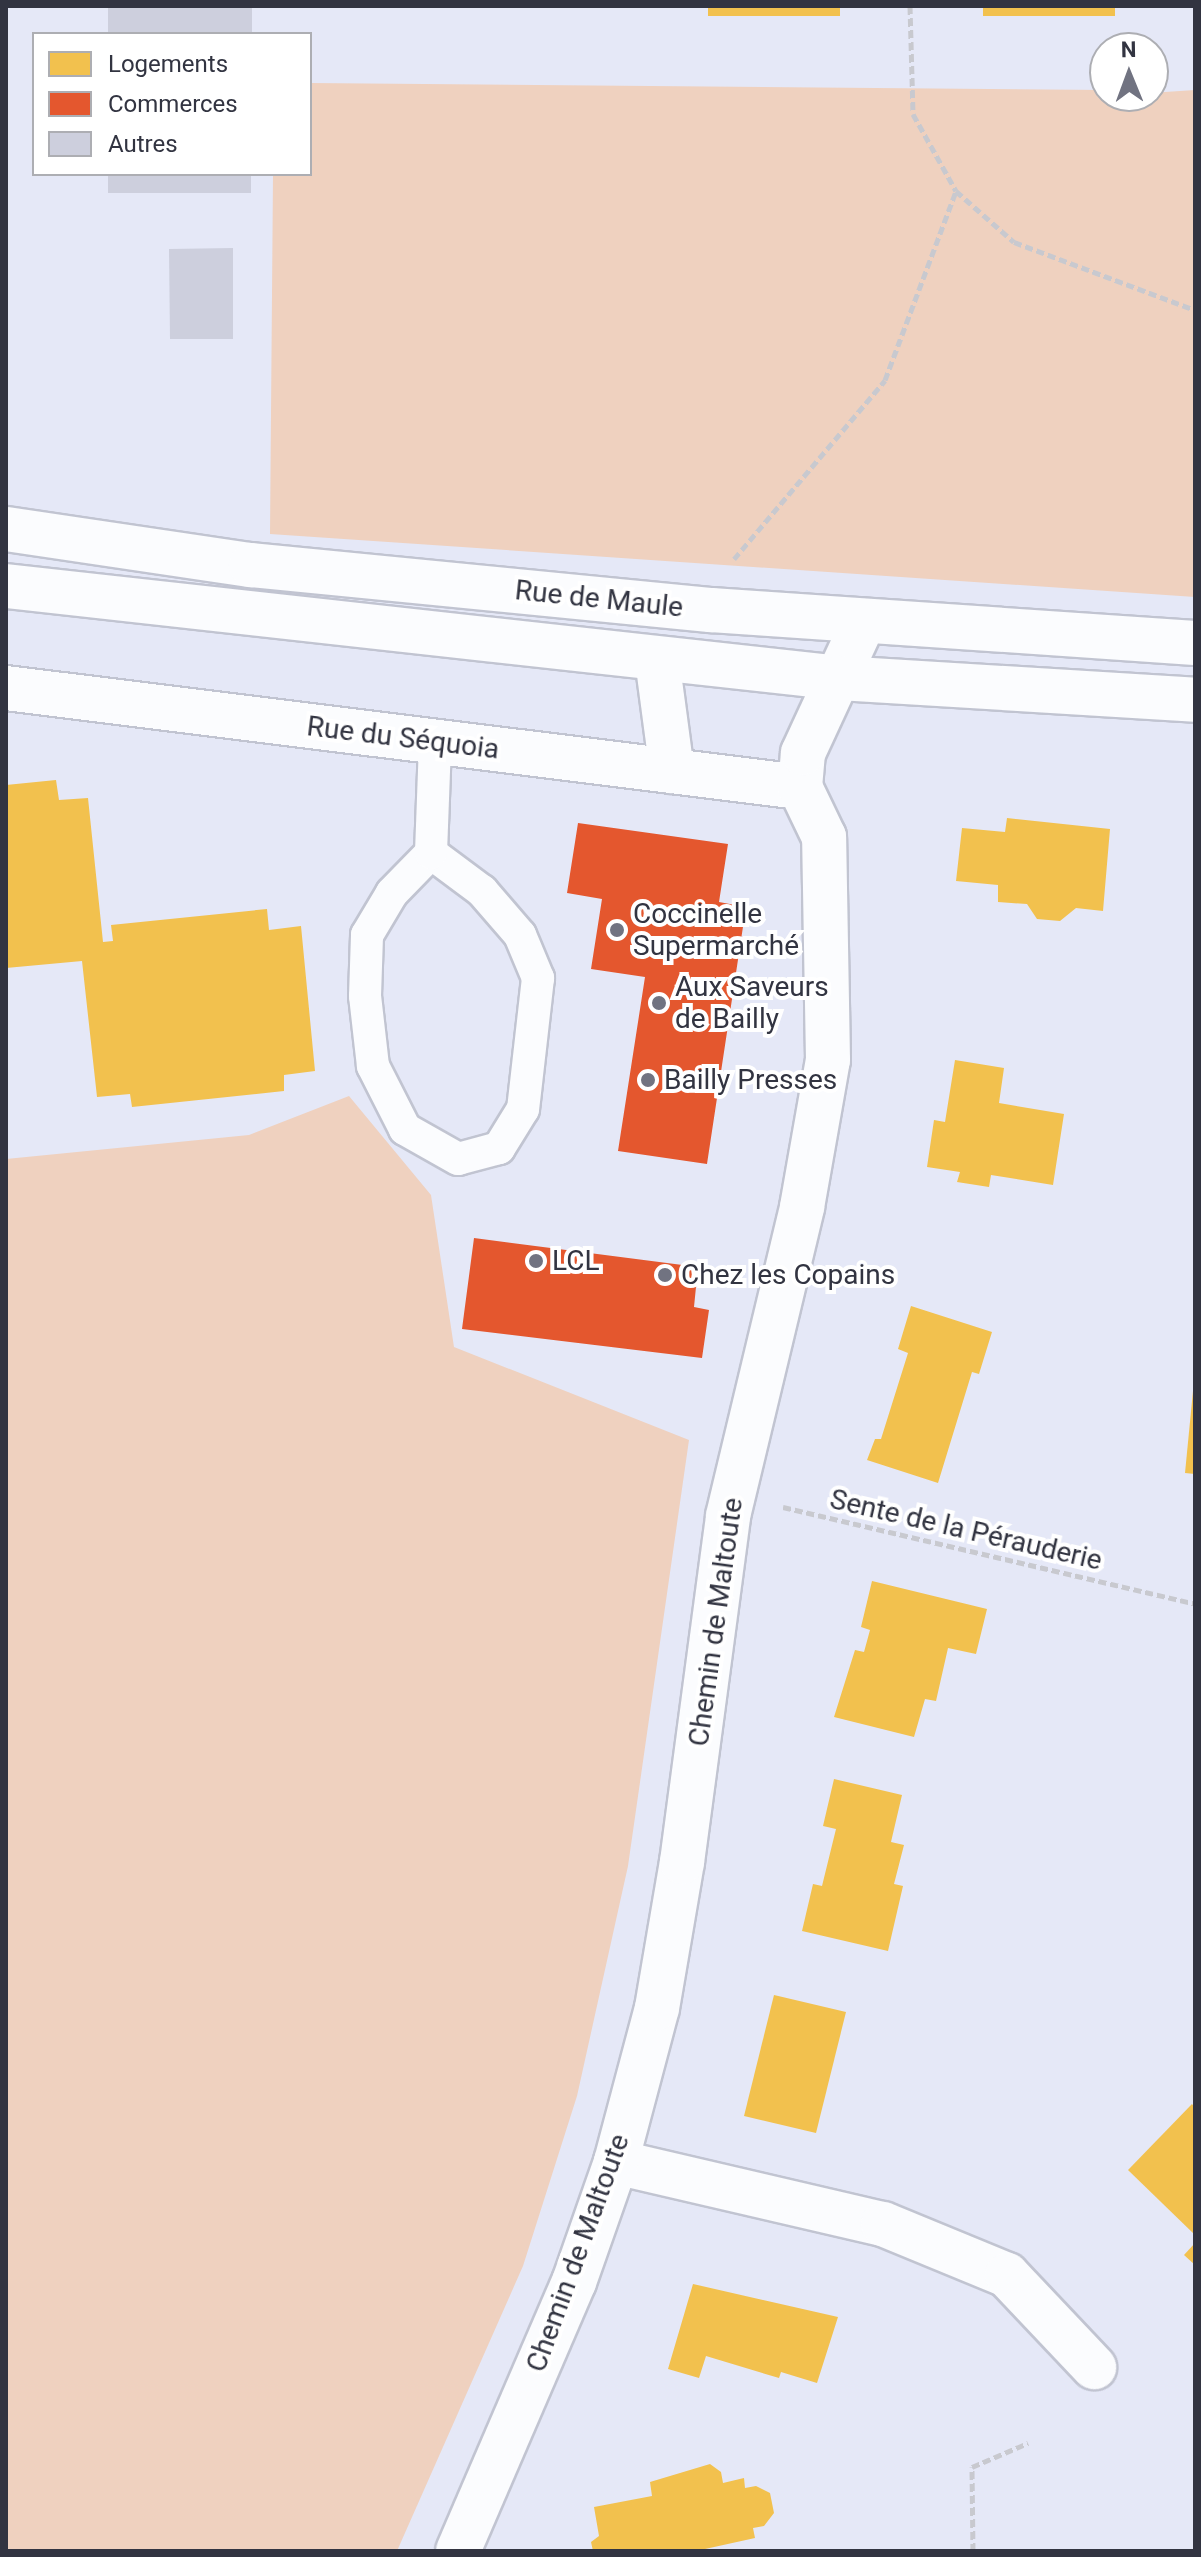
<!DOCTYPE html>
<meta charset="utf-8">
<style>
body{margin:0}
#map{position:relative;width:1201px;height:2557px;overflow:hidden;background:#e5e8f7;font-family:Roboto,sans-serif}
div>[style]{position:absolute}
.green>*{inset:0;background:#efd1bf}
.homes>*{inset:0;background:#f2c14e}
.shops>*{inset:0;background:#e4572e}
.building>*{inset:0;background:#cdcfdd}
.path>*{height:5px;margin-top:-2.5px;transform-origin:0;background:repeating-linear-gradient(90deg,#c8c9cf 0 8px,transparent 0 12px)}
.roads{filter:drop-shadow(2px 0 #c1c4d1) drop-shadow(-2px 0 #c1c4d1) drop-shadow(0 2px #c1c4d1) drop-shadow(0 -2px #c1c4d1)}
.service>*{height:32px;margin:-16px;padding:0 16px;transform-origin:16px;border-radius:16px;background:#fbfcfe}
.minor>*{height:44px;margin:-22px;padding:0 22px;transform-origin:22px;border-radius:22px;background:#fbfcfe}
.tertiary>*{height:44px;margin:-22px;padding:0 22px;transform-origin:22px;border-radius:22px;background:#fbfcfe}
.dots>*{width:22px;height:22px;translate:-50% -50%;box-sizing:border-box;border:4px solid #fff;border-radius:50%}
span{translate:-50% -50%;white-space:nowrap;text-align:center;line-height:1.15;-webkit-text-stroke:8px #fff;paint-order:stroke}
.street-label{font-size:28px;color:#323441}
.poi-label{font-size:28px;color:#323441}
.left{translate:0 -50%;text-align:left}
.frame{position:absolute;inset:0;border:8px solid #323441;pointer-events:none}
.legend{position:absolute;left:32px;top:32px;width:280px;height:144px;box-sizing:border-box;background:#fff;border:2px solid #adaeb3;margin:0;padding:10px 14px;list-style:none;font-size:24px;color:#323441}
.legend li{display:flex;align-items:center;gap:16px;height:40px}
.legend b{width:40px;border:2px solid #adaeb3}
.north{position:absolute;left:1089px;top:32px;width:80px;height:80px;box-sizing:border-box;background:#fff;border:2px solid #adaeb3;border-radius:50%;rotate:359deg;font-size:22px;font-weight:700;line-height:32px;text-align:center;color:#323441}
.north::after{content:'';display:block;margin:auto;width:28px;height:36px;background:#717381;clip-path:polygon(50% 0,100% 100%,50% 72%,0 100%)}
</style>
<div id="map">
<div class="green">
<i style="clip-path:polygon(310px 83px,1105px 90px,1105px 96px,1195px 90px,1195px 597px,270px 534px,273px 174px,310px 174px)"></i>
<i style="clip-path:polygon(349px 1096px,431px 1195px,454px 1347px,689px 1440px,628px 1866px,577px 2096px,523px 2266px,397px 2551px,6px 2551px,6px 1159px,249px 1135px)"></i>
</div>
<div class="homes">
<i style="clip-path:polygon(708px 6px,840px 6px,840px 16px,708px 16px)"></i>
<i style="clip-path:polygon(983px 6px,1115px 6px,1115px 16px,983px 16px)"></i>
<i style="clip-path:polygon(56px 780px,59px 800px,88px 798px,103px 942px,113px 941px,111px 925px,267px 909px,269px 930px,301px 926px,315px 1071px,284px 1075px,284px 1091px,132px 1107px,130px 1094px,97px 1097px,82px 961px,6px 968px,6px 785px)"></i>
<i style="clip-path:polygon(1007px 818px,1110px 829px,1103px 911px,1076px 908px,1060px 921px,1037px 919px,1027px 904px,998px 902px,998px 885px,956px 881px,962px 828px,1005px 832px)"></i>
<i style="clip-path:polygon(955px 1060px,1004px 1068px,999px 1103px,1064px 1114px,1053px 1185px,991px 1175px,989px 1187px,957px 1182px,960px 1172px,927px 1167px,934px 1120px,945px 1122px)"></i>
<i style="clip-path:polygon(911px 1306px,992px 1332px,979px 1374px,972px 1372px,938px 1483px,867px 1460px,875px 1439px,881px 1439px,908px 1353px,898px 1349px)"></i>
<i style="clip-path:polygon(1193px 1391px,1195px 1391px,1195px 1474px,1185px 1473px)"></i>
<i style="clip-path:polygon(872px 1581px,987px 1609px,976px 1654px,948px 1648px,936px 1701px,925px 1699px,914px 1737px,834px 1717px,855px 1650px,864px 1652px,870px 1630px,861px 1627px)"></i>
<i style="clip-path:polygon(834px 1779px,902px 1795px,891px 1842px,904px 1845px,894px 1884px,903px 1886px,888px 1951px,802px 1931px,813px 1884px,822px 1886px,836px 1829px,823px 1826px)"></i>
<i style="clip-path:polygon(774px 1995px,846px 2012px,816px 2133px,744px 2116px)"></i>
<i style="clip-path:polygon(1192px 2104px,1195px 2108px,1195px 2235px,1128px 2170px)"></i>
<i style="clip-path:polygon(1195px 2243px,1195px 2265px,1184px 2255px)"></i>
<i style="clip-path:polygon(693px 2284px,838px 2317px,817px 2383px,781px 2372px,779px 2378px,706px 2356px,699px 2378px,668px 2369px)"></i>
<i style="clip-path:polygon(710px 2464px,721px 2472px,723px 2483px,744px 2478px,745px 2488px,756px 2486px,770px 2493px,774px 2513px,764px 2526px,753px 2528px,755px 2538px,696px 2551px,593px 2551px,591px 2542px,599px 2536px,594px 2507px,652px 2496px,650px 2482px)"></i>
</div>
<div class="shops">
<i style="clip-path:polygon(578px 823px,728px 844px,719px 902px,746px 907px,707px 1164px,618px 1151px,645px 977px,591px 969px,602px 899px,567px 893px)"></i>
<i style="clip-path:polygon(474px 1238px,698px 1267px,694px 1307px,709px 1310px,702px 1358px,462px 1329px)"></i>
</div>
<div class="building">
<i style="clip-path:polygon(108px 6px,252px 6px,252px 34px,108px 34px)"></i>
<i style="clip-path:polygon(108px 174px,251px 174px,251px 193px,108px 193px)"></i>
<i style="clip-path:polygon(233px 248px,233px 339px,170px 339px,169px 249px)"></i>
</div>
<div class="path">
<i style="left:910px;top:6px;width:108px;rotate:88.4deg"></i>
<i style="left:913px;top:114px;width:88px;rotate:60.8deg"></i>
<i style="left:956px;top:191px;width:77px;rotate:41.3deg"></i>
<i style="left:1014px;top:242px;width:193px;rotate:20.6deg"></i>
<i style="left:734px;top:559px;width:234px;rotate:-49.8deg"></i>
<i style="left:885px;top:380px;width:202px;rotate:-69.4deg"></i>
<i style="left:783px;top:1507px;width:423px;rotate:13.2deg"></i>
<i style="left:973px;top:2551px;width:84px;rotate:-90.7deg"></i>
<i style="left:972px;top:2467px;width:61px;rotate:-23.2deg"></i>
</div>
<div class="roads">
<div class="service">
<i style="left:431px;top:853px;width:64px;rotate:36.7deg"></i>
<i style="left:482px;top:891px;width:58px;rotate:49.2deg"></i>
<i style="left:520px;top:935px;width:47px;rotate:67.3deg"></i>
<i style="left:538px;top:978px;width:132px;rotate:96.5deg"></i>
<i style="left:523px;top:1109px;width:46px;rotate:121.6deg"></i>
<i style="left:499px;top:1148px;width:42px;rotate:165deg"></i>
<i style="left:458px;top:1159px;width:61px;rotate:-150.5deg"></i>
<i style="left:405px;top:1129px;width:71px;rotate:-116.9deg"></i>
<i style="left:373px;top:1066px;width:70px;rotate:-96.5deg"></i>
<i style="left:365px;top:996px;width:61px;rotate:-88.1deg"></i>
<i style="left:367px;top:935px;width:49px;rotate:-59.2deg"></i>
<i style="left:392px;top:893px;width:56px;rotate:-45.7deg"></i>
<i style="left:431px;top:853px;width:111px;rotate:-87.9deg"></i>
</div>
<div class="minor">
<i style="left:657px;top:659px;width:113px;rotate:82.4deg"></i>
<i style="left:6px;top:688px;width:800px;rotate:7.11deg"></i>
<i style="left:616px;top:2162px;width:274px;rotate:13.1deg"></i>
<i style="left:883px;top:2224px;width:134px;rotate:22.4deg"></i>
<i style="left:1007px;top:2275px;width:127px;rotate:46.6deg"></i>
<i style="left:458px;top:2551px;width:293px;rotate:-66.7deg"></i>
<i style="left:574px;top:2282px;width:127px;rotate:-70.7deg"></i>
<i style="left:616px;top:2162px;width:159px;rotate:-75.1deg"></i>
<i style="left:657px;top:2008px;width:148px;rotate:-80.3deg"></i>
<i style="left:682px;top:1862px;width:349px;rotate:-82.4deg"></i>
<i style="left:728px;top:1516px;width:318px;rotate:-76.5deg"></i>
<i style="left:802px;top:1207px;width:149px;rotate:-80deg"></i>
<i style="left:828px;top:1060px;width:223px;rotate:-91deg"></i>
<i style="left:824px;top:837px;width:55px;rotate:-115.6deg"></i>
<i style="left:800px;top:787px;width:34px;rotate:-85deg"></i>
<i style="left:803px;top:753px;width:145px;rotate:-65.2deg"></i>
</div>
<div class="tertiary">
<i style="left:6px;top:529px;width:248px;rotate:8.4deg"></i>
<i style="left:251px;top:565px;width:462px;rotate:5.6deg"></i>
<i style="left:711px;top:610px;width:485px;rotate:3.9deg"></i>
<i style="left:6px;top:586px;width:838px;rotate:6.3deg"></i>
<i style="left:839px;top:678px;width:357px;rotate:3.5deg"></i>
</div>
</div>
<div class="dots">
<i style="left:617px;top:930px;background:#717381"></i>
<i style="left:659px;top:1003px;background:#717381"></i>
<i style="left:648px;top:1080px;background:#717381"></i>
<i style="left:536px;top:1261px;background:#717381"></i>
<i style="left:665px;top:1275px;background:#717381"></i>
</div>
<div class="street-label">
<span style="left:599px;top:599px;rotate:6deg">Rue de Maule</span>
<span style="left:403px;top:738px;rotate:7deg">Rue du Séquoia</span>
<span style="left:966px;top:1530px;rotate:13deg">Sente de la Pérauderie</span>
<span style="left:716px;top:1622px;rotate:-82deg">Chemin de Maltoute</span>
<span style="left:578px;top:2253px;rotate:-70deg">Chemin de Maltoute</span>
</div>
<div class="poi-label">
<span class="left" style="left:633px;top:930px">Coccinelle<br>Supermarché</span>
<span class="left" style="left:675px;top:1003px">Aux Saveurs<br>de Bailly</span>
<span class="left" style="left:664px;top:1080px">Bailly Presses</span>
<span class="left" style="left:552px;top:1261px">LCL</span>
<span class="left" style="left:681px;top:1275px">Chez les Copains</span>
</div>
<div class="frame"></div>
<ul class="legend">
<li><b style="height:22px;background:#f2c14e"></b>Logements</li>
<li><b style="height:22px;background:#e4572e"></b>Commerces</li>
<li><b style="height:22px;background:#cdcfdd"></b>Autres</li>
</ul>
<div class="north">N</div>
</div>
